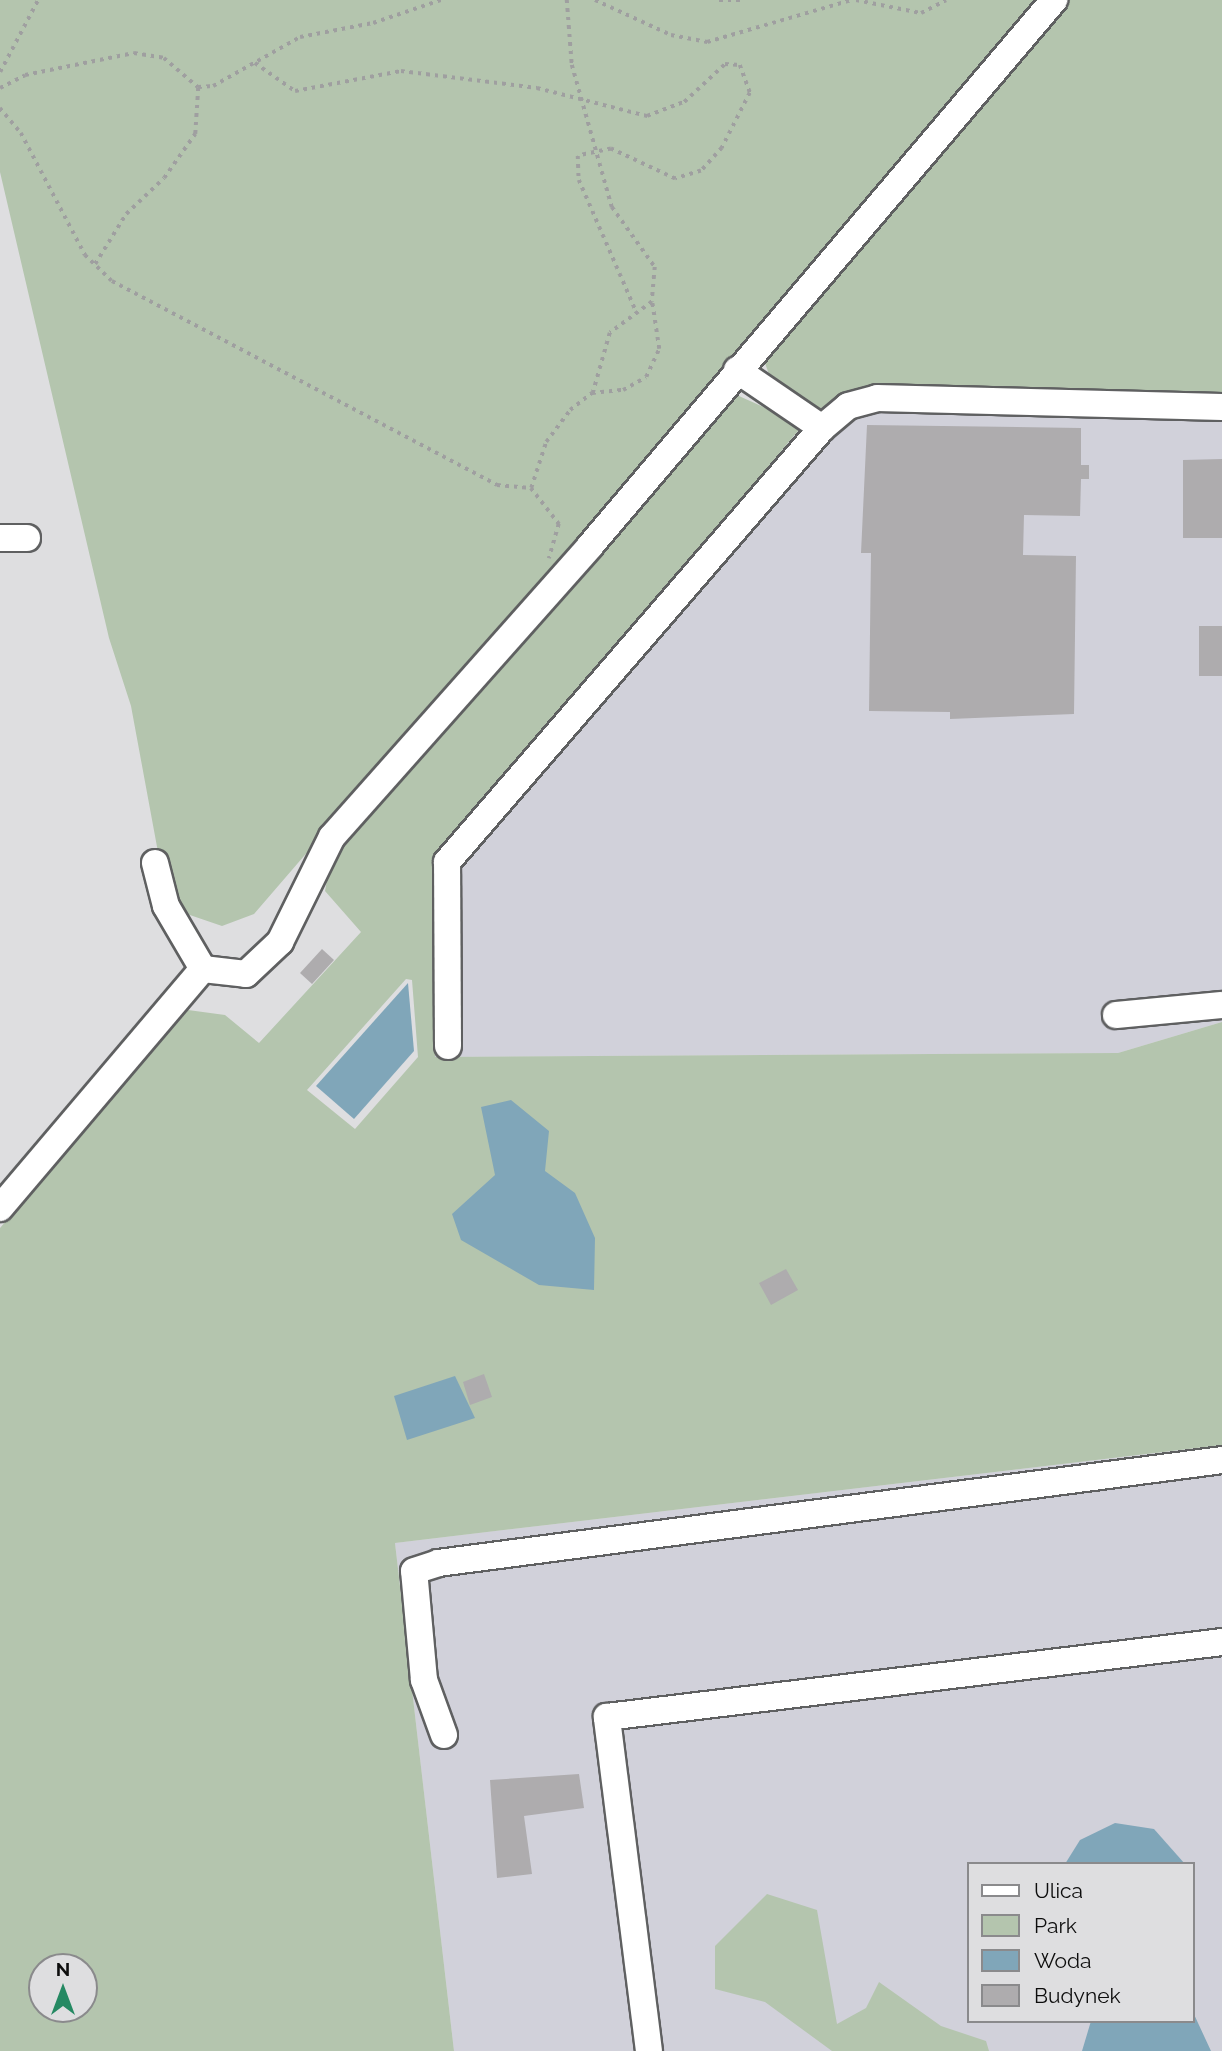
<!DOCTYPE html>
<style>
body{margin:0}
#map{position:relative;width:1222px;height:2051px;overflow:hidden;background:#dedee0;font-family:Raleway,sans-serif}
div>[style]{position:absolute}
.built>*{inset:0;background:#d1d1da}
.green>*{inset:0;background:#b4c5ae}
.water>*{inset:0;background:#80a6b9}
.building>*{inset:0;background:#aeacae}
.path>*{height:3.5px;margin-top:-1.75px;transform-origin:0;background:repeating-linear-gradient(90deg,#9f9fa0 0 3.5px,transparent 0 8.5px)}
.roads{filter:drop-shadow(2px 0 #5f6061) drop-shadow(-2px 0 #5f6061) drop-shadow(0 2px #5f6061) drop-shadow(0 -2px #5f6061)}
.minor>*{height:26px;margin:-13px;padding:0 13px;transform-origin:13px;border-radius:13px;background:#fff}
span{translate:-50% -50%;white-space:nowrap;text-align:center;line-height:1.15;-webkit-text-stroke:7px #dedee0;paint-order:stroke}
.legend{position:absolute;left:967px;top:1862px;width:228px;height:161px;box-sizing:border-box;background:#dedee0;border:2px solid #8a8a8c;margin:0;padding:9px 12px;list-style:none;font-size:21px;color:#0d0d0d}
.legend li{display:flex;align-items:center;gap:14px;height:35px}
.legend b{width:35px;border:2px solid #8a8a8c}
.north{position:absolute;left:28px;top:1953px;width:70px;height:70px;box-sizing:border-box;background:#dedee0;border:2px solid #8a8a8c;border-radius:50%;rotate:0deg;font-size:19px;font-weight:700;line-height:28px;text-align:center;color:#0d0d0d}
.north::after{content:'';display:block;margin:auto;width:24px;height:32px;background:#258963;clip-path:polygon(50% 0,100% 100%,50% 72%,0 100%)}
</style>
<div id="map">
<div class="built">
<i style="clip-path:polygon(832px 389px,1222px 389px,1222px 1022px,1118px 1053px,435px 1057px,441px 857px)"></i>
<i style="clip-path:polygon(evenodd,1222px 1445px,1222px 2051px,454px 2051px,395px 1543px,1222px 1445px,968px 1864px,1192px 1864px,1192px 2021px,968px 2021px,968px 1864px)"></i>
</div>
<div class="green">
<i style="clip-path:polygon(0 0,1042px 0,254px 914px,222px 926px,184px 913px,160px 863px,131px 706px,109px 638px,0 172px)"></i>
<i style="clip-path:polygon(1067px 0,1222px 0,1222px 398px,842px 398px,813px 412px,770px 377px,762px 355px)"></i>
<i style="clip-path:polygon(evenodd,730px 392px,803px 425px,441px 857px,435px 1057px,1118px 1053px,1222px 1022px,1222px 1445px,395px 1543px,454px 2051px,0 2051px,0 1228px,188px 1010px,225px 1015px,259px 1043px,361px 932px,325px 891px,332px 852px,730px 392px,406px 979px,412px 980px,418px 1057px,355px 1129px,307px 1090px,406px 979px,730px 392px,42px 1967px,84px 1967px,84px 2009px,42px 2009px,42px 1967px)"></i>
<i style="clip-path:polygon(767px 1894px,817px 1910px,837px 2024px,866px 2008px,879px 1982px,941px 2026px,986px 2041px,989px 2051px,832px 2051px,765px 2002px,715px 1989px,715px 1946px)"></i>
</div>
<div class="water">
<i style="clip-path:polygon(408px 983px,414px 1051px,354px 1119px,316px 1086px)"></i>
<i style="clip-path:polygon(511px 1100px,549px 1131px,545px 1171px,575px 1193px,595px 1238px,594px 1290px,539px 1285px,461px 1240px,452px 1214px,495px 1175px,481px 1107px)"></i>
<i style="clip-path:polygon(455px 1376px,475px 1418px,407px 1440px,394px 1396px)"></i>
<i style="clip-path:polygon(1115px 1823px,1154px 1829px,1185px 1864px,1065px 1864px,1080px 1840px)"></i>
<i style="clip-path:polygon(1192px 2010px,1211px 2051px,1082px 2051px,1091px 2021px,1192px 2021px)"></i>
</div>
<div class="building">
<i style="clip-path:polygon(867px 425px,1081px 428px,1081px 465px,1089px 465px,1089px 479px,1081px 479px,1080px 516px,1024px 515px,1023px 555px,1076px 556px,1074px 714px,950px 719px,950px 712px,869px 711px,871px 553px,861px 553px)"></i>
<i style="clip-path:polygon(1222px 459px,1222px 538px,1183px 538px,1183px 460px)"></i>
<i style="clip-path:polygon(1199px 626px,1222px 626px,1222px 676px,1199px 676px)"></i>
<i style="clip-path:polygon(322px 949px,334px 960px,312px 984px,300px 973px)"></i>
<i style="clip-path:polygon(786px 1269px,798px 1290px,771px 1305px,759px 1283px)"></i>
<i style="clip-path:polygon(484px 1374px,492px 1397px,470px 1405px,463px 1382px)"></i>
<i style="clip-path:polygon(579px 1774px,584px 1808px,524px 1816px,532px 1874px,497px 1878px,490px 1780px)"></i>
</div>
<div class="path">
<i style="left:567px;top:0;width:65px;rotate:85.6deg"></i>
<i style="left:572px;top:65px;width:148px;rotate:74.3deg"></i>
<i style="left:612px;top:207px;width:74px;rotate:54.4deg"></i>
<i style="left:655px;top:267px;width:35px;rotate:95deg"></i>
<i style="left:652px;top:302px;width:52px;rotate:143.6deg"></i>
<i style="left:610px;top:333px;width:62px;rotate:105.8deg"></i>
<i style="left:595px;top:0;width:84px;rotate:24.7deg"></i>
<i style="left:671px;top:35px;width:37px;rotate:11deg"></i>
<i style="left:707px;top:42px;width:151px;rotate:-16.2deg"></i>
<i style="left:719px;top:0;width:22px"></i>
<i style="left:856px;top:0;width:66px;rotate:11.3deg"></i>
<i style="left:921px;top:13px;width:28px;rotate:-27deg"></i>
<i style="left:255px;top:63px;width:49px;rotate:35deg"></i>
<i style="left:295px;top:91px;width:108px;rotate:-10.7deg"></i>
<i style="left:401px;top:71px;width:137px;rotate:7.1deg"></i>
<i style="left:537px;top:88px;width:114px;rotate:14.3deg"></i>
<i style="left:647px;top:116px;width:40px;rotate:-21deg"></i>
<i style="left:684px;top:102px;width:56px;rotate:-42.8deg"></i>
<i style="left:725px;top:64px;width:15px;rotate:4deg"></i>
<i style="left:740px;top:65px;width:30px;rotate:70deg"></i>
<i style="left:750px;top:93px;width:62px;rotate:117deg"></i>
<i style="left:722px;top:148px;width:31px;rotate:132deg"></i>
<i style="left:701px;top:171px;width:27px;rotate:163deg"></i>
<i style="left:675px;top:179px;width:71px;rotate:-154.9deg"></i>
<i style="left:611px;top:149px;width:34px;rotate:168deg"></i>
<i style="left:578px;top:156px;width:24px;rotate:88deg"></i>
<i style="left:579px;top:180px;width:143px;rotate:66.5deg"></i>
<i style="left:0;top:72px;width:81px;rotate:-62.2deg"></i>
<i style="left:0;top:88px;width:28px;rotate:-27deg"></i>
<i style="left:25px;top:75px;width:111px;rotate:-11.4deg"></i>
<i style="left:134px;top:53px;width:30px;rotate:9deg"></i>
<i style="left:164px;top:58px;width:45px;rotate:40.5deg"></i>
<i style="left:198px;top:87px;width:15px;rotate:-4deg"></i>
<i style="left:213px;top:86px;width:100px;rotate:-29.4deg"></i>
<i style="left:300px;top:37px;width:74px;rotate:-10.9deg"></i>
<i style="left:373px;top:23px;width:72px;rotate:-18.7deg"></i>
<i style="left:0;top:108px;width:33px;rotate:50deg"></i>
<i style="left:21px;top:133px;width:138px;rotate:62.3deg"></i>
<i style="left:85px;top:255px;width:37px;rotate:44deg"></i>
<i style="left:112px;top:281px;width:436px;rotate:27.9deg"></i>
<i style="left:497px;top:485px;width:34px;rotate:5deg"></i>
<i style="left:531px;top:488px;width:46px;rotate:52.1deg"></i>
<i style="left:559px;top:524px;width:36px;rotate:106deg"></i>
<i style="left:95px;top:264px;width:59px;rotate:-58.2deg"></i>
<i style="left:126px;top:214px;width:52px;rotate:-43.5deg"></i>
<i style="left:164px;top:178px;width:54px;rotate:-54.8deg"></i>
<i style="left:195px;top:134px;width:47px;rotate:-86.3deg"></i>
<i style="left:531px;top:488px;width:48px;rotate:-71.9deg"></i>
<i style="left:546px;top:442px;width:40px;rotate:-53deg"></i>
<i style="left:570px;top:410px;width:28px;rotate:-38deg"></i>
<i style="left:592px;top:393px;width:31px;rotate:-6deg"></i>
<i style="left:623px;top:390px;width:26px;rotate:-29deg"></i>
<i style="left:646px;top:377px;width:31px;rotate:-65deg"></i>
<i style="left:659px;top:349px;width:48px;rotate:-98.5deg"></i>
</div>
<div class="roads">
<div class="minor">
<i style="left:737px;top:370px;width:103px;rotate:34.3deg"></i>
<i style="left:0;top:538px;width:27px"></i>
<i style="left:155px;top:863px;width:44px;rotate:75.7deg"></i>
<i style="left:166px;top:906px;width:73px;rotate:59.6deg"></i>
<i style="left:203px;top:969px;width:43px;rotate:6.6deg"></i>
<i style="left:246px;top:974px;width:47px;rotate:-43.3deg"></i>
<i style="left:280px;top:942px;width:117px;rotate:-63.7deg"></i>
<i style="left:332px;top:837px;width:389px;rotate:-48.4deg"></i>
<i style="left:590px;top:546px;width:717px;rotate:-49.64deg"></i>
<i style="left:1116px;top:1015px;width:106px;rotate:-5.4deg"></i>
<i style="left:448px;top:1046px;width:184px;rotate:-90.3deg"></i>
<i style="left:447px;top:862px;width:574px;rotate:-49.17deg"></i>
<i style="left:822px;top:428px;width:34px;rotate:-40deg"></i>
<i style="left:848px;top:406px;width:30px;rotate:-15deg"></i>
<i style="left:877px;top:398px;width:345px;rotate:1.5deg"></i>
<i style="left:0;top:1208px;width:314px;rotate:-49.7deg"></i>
<i style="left:444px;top:1735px;width:59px;rotate:-110deg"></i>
<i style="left:424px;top:1680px;width:109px;rotate:-95.2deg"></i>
<i style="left:414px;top:1571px;width:25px;rotate:-18deg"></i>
<i style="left:438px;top:1563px;width:791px;rotate:-7.48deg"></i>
<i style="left:649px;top:2051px;width:337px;rotate:-97.2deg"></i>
<i style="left:607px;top:1717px;width:620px;rotate:-6.95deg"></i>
</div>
</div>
<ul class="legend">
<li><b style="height:9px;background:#fff"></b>Ulica</li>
<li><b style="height:19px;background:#b4c5ae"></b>Park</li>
<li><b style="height:19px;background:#80a6b9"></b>Woda</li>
<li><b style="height:19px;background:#aeacae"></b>Budynek</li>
</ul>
<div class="north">N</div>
</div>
